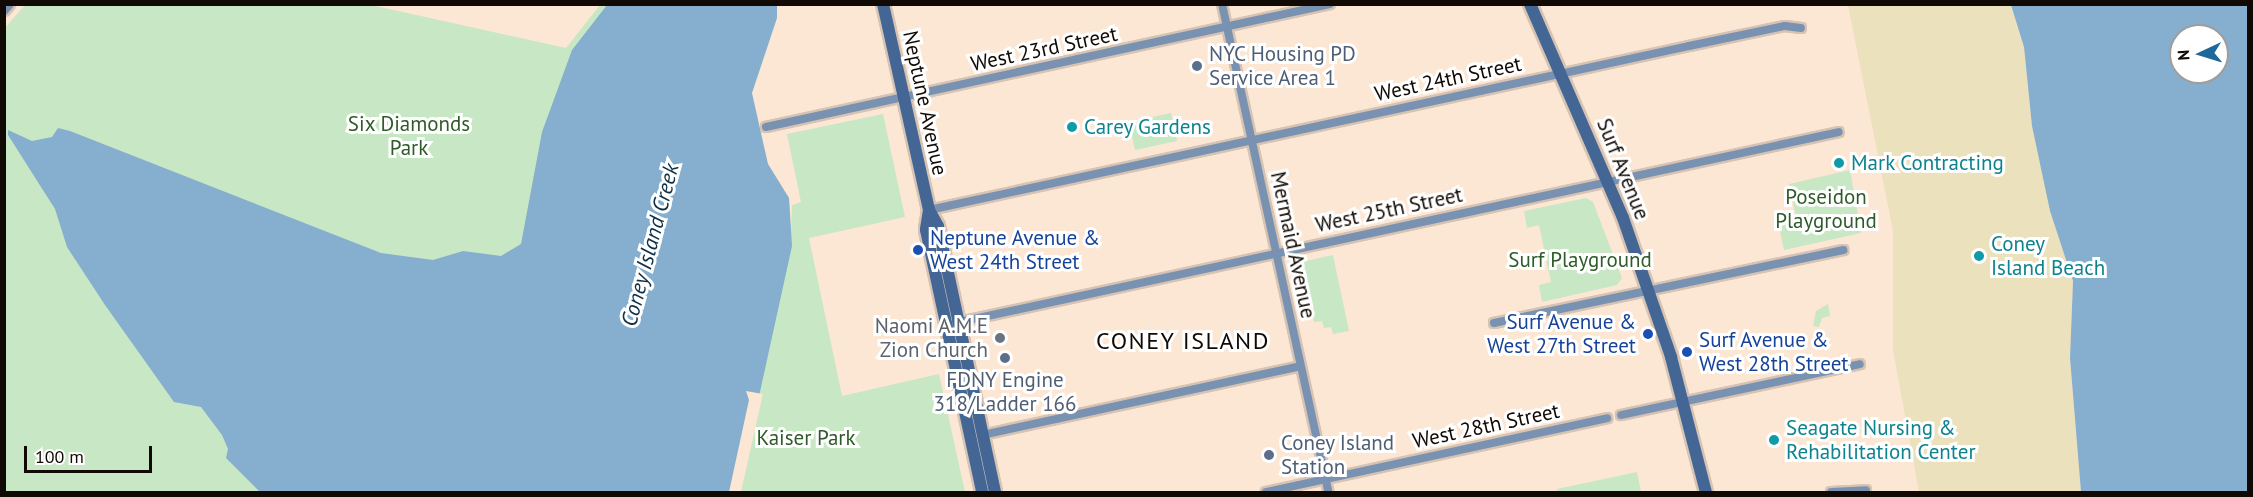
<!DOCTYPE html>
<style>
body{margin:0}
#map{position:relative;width:2253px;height:497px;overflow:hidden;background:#fbe7d4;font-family:"PT Sans",sans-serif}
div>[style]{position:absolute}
.green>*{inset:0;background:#c8e7c4}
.sand>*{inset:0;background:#ebe1bc}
.water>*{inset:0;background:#86aece}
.pier>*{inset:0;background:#fbe7d4}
.roads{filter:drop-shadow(2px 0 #d6c3b3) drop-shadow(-2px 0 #d6c3b3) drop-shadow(0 2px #d6c3b3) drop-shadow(0 -2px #d6c3b3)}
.minor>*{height:8px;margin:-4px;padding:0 4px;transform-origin:4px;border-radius:4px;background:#7a92b2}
.tertiary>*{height:10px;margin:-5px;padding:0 5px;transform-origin:5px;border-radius:5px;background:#7a92b2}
.secondary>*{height:12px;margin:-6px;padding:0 6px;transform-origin:6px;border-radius:6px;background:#446695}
.dots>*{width:16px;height:16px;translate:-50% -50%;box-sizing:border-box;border:3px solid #fff;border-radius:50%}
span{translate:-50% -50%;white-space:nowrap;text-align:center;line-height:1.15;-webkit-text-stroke:6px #fff;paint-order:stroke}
.street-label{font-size:21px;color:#110903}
.service-label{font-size:21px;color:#4e5e75}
.left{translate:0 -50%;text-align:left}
.park-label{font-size:21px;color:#2e5b29}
.culture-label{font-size:21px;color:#0d838f}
.transit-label{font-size:21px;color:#164399}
.right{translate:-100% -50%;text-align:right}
.worship-label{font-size:21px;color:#5b616d}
.water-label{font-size:22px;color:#0f3047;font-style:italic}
.quarter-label{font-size:24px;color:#110903;letter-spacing:1.5px}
.frame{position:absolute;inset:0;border:6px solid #110903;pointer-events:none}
.north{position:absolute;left:2169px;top:24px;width:60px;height:60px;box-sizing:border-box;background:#fff;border:2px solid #a09d9a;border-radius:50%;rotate:266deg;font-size:16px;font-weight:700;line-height:24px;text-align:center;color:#110903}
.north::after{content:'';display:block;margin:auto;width:21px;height:27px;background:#1f689b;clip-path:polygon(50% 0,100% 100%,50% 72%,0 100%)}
.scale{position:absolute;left:24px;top:446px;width:128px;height:27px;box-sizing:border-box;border:3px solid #110903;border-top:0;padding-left:8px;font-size:18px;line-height:21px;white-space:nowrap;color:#110903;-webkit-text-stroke:4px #fff;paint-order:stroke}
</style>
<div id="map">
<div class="green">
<i style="clip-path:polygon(25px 5px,371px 5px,566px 48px,600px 5px,644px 5px,550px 253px,287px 492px,5px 492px,4px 29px)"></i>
<i style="clip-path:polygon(1171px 113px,1177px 141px,1135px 150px,1129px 122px)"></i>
<i style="clip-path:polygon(883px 114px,905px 217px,809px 238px,842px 396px,939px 374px,965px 492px,738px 492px,764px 149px,768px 165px,789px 198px,791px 232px,792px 205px,801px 202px,787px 134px)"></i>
<i style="clip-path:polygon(1850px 170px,1861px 233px,1784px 250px,1778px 221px,1796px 217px,1789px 184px)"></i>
<i style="clip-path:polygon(1586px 198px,1593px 202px,1622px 278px,1617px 285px,1542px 302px,1539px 285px,1551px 282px,1539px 225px,1527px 228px,1524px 211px)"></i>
<i style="clip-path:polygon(1333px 255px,1349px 331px,1333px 334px,1331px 327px,1324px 328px,1322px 321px,1314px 322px,1310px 305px,1306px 306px,1297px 263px)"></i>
<i style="clip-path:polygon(1828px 304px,1830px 316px,1822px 318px,1819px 327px,1813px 326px,1816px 311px)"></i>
<i style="clip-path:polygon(1637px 472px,1641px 492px,1558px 492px,1557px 489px)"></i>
</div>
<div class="sand">
<i style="clip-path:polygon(1848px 5px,2011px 5px,2024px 47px,2032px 126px,2050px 211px,2073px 281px,2070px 358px,2081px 492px,1919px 492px,1893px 350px,1893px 231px)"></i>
</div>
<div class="water">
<i style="clip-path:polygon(607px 5px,777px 5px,777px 18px,752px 93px,768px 164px,789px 198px,792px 246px,738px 492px,260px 492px,226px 458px,228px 449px,222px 435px,201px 407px,174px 402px,105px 305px,67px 247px,55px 209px,8px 135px,8px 130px,32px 141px,52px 137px,58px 128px,70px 131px,381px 253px,433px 260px,463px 251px,501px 256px,521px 244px,542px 132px,572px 50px)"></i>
<i style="clip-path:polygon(evenodd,2011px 5px,2248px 5px,2248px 492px,2081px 492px,2070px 358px,2073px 281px,2050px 211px,2032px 126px,2024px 47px,2011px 5px,2181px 36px,2217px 36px,2217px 72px,2181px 72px,2181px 36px)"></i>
</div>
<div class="pier">
<i style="clip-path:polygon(746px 391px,763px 394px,741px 492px,729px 492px,749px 400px)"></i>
</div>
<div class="roads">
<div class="minor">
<i style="left:1222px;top:4px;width:499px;rotate:77.7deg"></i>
<i style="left:766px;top:127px;width:577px;rotate:-12.3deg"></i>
<i style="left:929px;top:210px;width:777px;rotate:-12.18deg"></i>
<i style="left:1689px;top:46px;width:98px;rotate:-11.8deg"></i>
<i style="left:1785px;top:26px;width:16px;rotate:7deg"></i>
<i style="left:955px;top:323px;width:904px;rotate:-12.19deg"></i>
<i style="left:1494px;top:323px;width:357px;rotate:-11.8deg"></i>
<i style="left:1621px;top:415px;width:244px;rotate:-12deg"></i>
<i style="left:982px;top:435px;width:325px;rotate:-12.2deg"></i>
<i style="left:1266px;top:492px;width:349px;rotate:-12.2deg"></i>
<i style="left:1831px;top:492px;width:35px;rotate:-3deg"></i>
</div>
<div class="tertiary">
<i style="left:4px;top:10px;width:8px;rotate:-50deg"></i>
</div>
<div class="secondary">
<i style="left:883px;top:4px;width:211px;rotate:77.4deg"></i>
<i style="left:929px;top:210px;width:18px;rotate:61deg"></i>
<i style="left:938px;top:226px;width:272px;rotate:77.9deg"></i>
<i style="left:1530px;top:4px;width:233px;rotate:66.5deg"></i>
<i style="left:1623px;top:218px;width:147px;rotate:70.9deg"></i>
<i style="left:1671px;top:357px;width:139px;rotate:75.5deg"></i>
<i style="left:929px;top:210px;width:20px;rotate:99deg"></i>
<i style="left:926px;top:230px;width:268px;rotate:77.9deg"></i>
</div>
</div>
<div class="dots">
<i style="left:1197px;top:66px;background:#5c6f8a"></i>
<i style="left:1072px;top:127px;background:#0f9aa8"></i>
<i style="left:1839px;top:163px;background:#0f9aa8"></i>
<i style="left:918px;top:250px;background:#1a4fb4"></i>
<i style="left:1979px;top:256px;background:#0f9aa8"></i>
<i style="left:1648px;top:334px;background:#1a4fb4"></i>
<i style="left:1000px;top:338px;background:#6b7280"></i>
<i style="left:1687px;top:352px;background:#1a4fb4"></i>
<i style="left:1005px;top:358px;background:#5c6f8a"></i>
<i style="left:1774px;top:440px;background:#0f9aa8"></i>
<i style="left:1269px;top:455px;background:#5c6f8a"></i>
</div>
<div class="street-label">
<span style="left:1044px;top:49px;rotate:-12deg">West 23rd Street</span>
<span style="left:1448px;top:79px;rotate:-12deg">West 24th Street</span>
<span style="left:925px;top:103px;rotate:78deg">Neptune Avenue</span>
<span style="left:1623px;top:169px;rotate:68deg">Surf Avenue</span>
<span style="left:1389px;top:210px;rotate:-12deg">West 25th Street</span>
<span style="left:1293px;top:245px;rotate:78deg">Mermaid Avenue</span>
<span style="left:1486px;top:426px;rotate:-12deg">West 28th Street</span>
</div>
<div class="service-label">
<span class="left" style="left:1209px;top:66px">NYC Housing PD<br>Service Area 1</span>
<span style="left:1005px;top:392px">FDNY Engine<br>318/Ladder 166</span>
<span class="left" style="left:1281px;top:455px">Coney Island<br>Station</span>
</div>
<div class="park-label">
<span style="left:409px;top:136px">Six Diamonds<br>Park</span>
<span style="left:1826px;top:209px">Poseidon<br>Playground</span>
<span style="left:1580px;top:260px">Surf Playground</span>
<span style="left:806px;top:438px">Kaiser Park</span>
</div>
<div class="culture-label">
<span class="left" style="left:1084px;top:127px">Carey Gardens</span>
<span class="left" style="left:1851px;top:163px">Mark Contracting</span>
<span class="left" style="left:1991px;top:256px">Coney<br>Island Beach</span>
<span class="left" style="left:1786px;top:440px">Seagate Nursing &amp;<br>Rehabilitation Center</span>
</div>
<div class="transit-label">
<span class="left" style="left:930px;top:250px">Neptune Avenue &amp;<br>West 24th Street</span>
<span class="right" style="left:1636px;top:334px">Surf Avenue &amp;<br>West 27th Street</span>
<span class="left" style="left:1699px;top:352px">Surf Avenue &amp;<br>West 28th Street</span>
</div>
<div class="worship-label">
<span class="right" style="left:988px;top:338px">Naomi A.M.E<br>Zion Church</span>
</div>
<div class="water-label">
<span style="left:650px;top:245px;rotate:-75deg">Coney Island Creek</span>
</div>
<div class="quarter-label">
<span style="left:1183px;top:341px">CONEY ISLAND</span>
</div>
<div class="frame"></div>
<div class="north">N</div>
<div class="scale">100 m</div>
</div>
